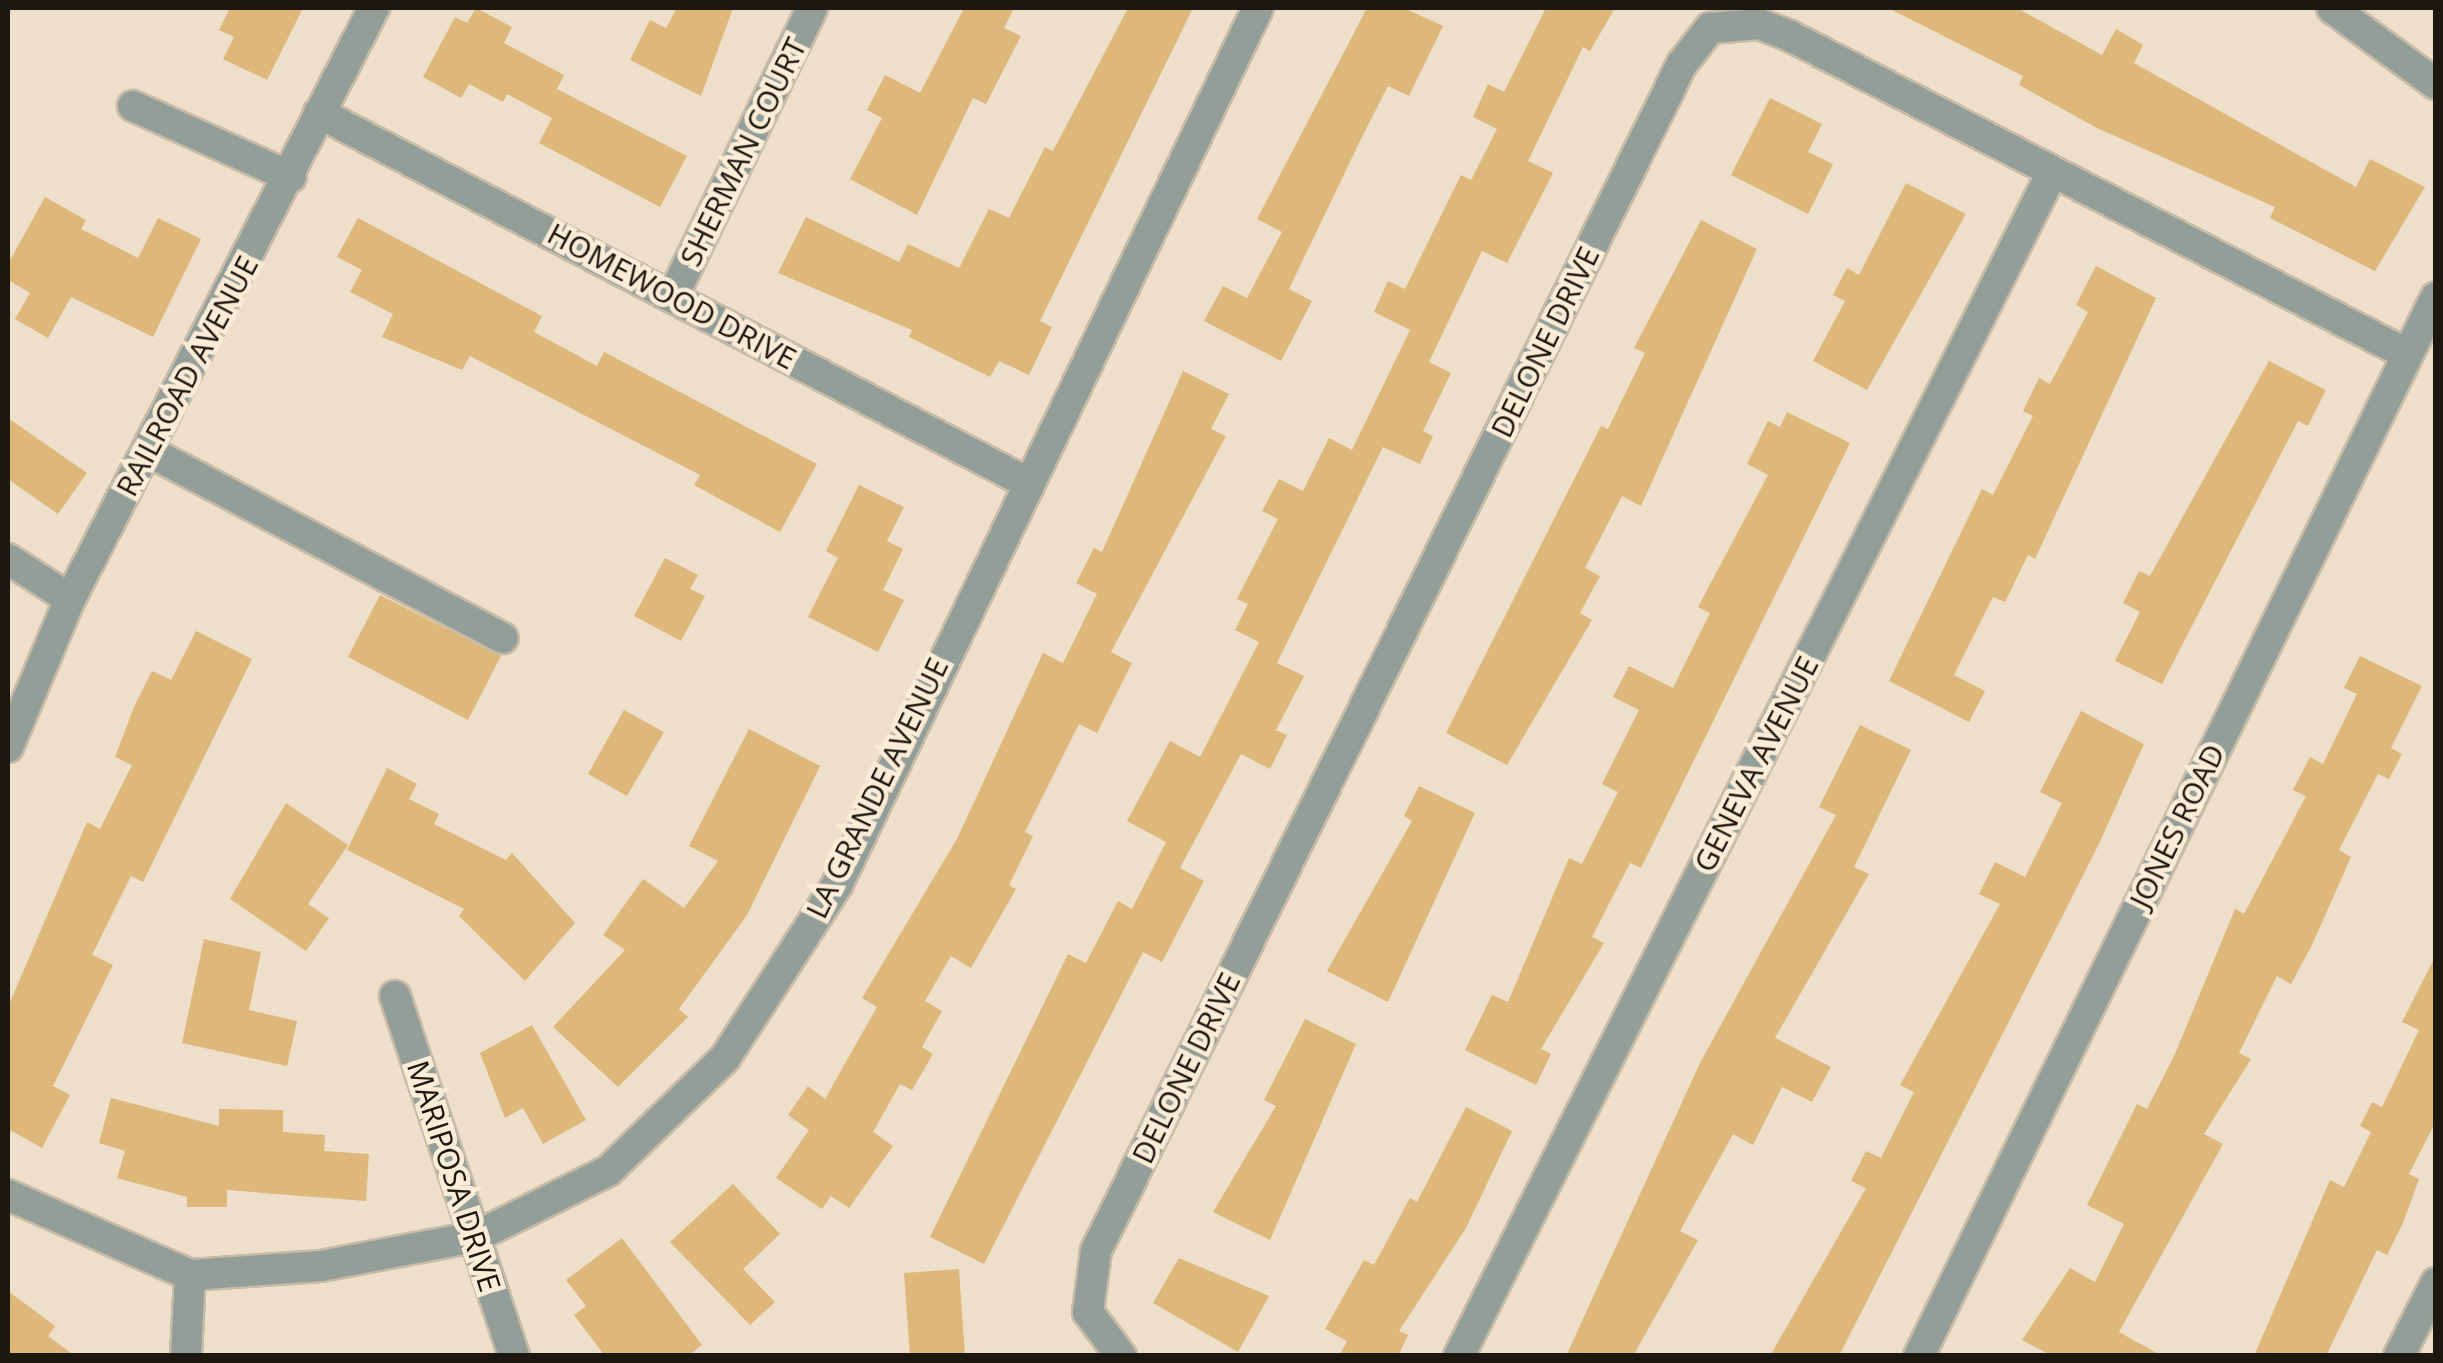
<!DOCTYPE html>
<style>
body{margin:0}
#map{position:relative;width:2443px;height:1363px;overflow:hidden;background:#eddfc9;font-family:"Open Sans",sans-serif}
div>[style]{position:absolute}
.building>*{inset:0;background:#deb77b}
.roads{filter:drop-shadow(2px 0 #c7bba8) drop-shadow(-2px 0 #c7bba8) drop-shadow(0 2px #c7bba8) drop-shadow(0 -2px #c7bba8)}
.minor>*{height:30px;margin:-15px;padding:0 15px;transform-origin:15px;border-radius:15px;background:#949e98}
span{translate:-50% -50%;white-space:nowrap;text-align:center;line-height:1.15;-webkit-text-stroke:9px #faecd6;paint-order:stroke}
.street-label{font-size:30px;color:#1c170f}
.frame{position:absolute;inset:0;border:10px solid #1c170f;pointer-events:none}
</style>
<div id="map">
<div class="building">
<i style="clip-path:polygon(230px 8px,303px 8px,267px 80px,223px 59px,234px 37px,219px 30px)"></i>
<i style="clip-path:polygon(476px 8px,512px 27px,504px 43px,564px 75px,557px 89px,687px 156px,660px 207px,539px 143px,552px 118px,507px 94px,503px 102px,469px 84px,461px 98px,423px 77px,455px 17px,467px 23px)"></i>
<i style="clip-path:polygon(677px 8px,733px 8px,701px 96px,630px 60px,650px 20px,666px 28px)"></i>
<i style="clip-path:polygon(964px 8px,1014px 8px,1004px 28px,1021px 36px,986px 104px,973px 98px,917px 215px,850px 179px,882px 118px,867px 110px,885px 75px,920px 93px)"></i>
<i style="clip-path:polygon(1128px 8px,1193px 8px,1040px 321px,1052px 327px,1029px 375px,999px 361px,990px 377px,909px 337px,912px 330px,778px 273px,806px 217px,899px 262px,908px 244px,959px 268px,989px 209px,1009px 218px,1045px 147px,1053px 151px)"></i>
<i style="clip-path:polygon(1367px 8px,1404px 8px,1443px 26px,1409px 96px,1388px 86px,1360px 141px,1289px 289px,1312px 301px,1281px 361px,1204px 321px,1223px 286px,1247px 298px,1282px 232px,1257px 219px)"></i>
<i style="clip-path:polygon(1546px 8px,1615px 8px,1590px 51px,1583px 47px,1528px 161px,1553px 173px,1507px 263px,1482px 251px,1429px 362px,1451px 373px,1423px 431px,1433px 436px,1420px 464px,1383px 447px,1277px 663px,1304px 676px,1276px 730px,1287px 735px,1270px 769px,1241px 754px,1180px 868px,1204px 881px,1162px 962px,1143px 952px,984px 1264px,930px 1237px,1068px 954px,1086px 963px,1118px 901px,1132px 909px,1166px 842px,1127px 821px,1170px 741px,1200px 757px,1259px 642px,1235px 630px,1248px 604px,1237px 599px,1278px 519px,1262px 511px,1279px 479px,1303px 491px,1329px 438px,1352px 450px,1410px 330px,1374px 312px,1388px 281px,1405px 289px,1461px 175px,1471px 180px,1497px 129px,1473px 117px,1488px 84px,1504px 92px)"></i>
<i style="clip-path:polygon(1888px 8px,2017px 8px,2102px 55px,2116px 29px,2143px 45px,2134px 63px,2356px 187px,2370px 159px,2425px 187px,2375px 271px,2270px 218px,2275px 207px,2097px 128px,2019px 85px,2023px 76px)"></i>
<i style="clip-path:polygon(1770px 98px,1822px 124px,1808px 152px,1833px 164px,1808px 214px,1731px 175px)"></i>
<i style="clip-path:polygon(1906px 183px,1966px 214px,1867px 390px,1813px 361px,1845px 301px,1833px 295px,1847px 268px,1859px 275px)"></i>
<i style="clip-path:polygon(45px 197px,86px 220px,81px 229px,138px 258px,158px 218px,201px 239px,153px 337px,71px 297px,48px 338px,15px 319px,30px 293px,8px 280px,8px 264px)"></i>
<i style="clip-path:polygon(358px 218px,542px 316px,534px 332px,597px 366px,604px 352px,817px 464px,780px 532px,694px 485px,700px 475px,470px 356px,462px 370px,382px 337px,393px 314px,350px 292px,362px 270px,337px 257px)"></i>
<i style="clip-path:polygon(1701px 220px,1757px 249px,1641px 506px,1622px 496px,1585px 568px,1600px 576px,1580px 613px,1592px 620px,1507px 765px,1446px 733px,1601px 426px,1608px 429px,1645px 353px,1634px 348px)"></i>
<i style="clip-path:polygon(2096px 266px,2156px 298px,2035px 559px,2028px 555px,2005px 602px,1993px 597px,1954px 675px,1985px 691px,1969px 722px,1889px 681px,1982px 489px,1993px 495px,2033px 416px,2023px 411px,2039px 378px,2050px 384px,2088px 312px,2076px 305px)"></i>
<i style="clip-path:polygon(2269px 361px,2326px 390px,2308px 426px,2298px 421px,2162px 684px,2115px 661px,2140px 612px,2123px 603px,2139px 571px,2150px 576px)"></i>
<i style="clip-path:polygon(1183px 371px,1229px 394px,1211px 429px,1226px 436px,1111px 652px,1132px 663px,1097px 733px,1079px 724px,1025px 832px,1033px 836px,1009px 885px,1016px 889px,971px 968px,951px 956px,925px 1001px,942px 1011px,922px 1047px,933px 1054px,912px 1090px,900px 1084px,873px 1132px,893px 1146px,849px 1208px,831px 1196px,822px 1209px,776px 1178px,809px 1130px,788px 1115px,808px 1086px,825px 1099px,877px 1007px,862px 998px,957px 839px,1043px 653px,1063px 663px,1097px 594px,1076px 583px,1094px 548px,1102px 552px)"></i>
<i style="clip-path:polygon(1787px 412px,1850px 443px,1641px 868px,1630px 863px,1592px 937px,1604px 943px,1541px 1049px,1551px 1054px,1536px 1085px,1465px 1050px,1492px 995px,1508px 1002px,1569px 858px,1582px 864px,1618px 792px,1602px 784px,1639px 710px,1613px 697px,1629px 666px,1673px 688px,1710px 613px,1698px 607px,1768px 475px,1747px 464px,1768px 421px,1780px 427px)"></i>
<i style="clip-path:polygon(8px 418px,87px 473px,58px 514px,8px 479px)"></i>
<i style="clip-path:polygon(859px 485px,904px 507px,887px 541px,903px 549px,883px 590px,904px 600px,878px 652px,808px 617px,838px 558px,826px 551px)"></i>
<i style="clip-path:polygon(665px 558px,698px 575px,690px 589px,705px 596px,681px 641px,634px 616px)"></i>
<i style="clip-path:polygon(380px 595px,501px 656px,468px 720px,348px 657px)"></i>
<i style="clip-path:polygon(196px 631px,252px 659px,143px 882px,131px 876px,92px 955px,113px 965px,53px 1086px,70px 1095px,42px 1148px,8px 1129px,8px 1007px,87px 822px,100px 829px,132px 765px,115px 757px,134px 707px,152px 671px,171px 680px)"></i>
<i style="clip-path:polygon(2360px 656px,2422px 686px,2391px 748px,2402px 754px,2389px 779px,2378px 774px,2339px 850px,2351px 857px,2312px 945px,2291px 984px,2277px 976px,2239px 1053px,2251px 1059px,2204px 1134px,2223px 1144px,2119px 1332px,2162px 1356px,2052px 1356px,2022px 1340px,2070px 1268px,2095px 1282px,2124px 1224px,2087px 1205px,2137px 1104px,2147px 1109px,2175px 1054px,2235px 909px,2244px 914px,2306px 796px,2293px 790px,2310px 757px,2323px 764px,2357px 694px,2344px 688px)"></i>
<i style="clip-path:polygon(624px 710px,664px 732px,627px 796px,588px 774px)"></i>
<i style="clip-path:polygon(2081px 711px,2144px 744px,2098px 846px,1839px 1356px,1770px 1356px,1866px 1188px,1851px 1181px,1866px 1151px,1881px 1158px,1914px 1092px,1900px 1085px,2000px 904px,1979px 894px,1995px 862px,2025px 877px,2062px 803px,2040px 792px)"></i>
<i style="clip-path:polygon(1860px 725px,1911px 750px,1854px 867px,1869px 874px,1775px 1038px,1831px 1067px,1812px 1102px,1782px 1087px,1753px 1145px,1733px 1134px,1680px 1231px,1698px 1240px,1633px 1356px,1566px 1356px,1700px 1063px,1836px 815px,1819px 807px)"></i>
<i style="clip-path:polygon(749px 729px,820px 766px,747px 915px,679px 1009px,688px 1017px,618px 1087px,553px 1027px,625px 950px,603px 935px,643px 879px,684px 908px,718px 861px,689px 846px)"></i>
<i style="clip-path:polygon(387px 768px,417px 784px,409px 799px,439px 814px,434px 824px,506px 860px,512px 853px,575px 923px,525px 981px,459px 916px,464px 909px,347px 850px)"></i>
<i style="clip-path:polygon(1419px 786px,1475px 813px,1388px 1002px,1327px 971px,1412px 821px,1404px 816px)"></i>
<i style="clip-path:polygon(286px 803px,348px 845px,308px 904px,329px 918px,306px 951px,230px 899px)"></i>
<i style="clip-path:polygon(204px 939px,261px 952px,249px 1010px,297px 1021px,287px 1066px,182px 1043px)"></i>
<i style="clip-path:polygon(2436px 955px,2436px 1121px,2409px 1174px,2419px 1179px,2403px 1223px,2387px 1255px,2377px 1250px,2326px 1356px,2254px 1356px,2330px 1180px,2344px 1187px,2371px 1132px,2360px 1126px,2372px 1102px,2382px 1107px,2419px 1030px,2402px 1022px)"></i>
<i style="clip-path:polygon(1305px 1019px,1356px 1044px,1270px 1240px,1213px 1212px,1276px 1106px,1264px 1100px)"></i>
<i style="clip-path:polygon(532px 1025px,586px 1120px,543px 1144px,523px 1108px,505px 1118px,480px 1053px)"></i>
<i style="clip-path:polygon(111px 1098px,219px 1126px,219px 1109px,283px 1110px,283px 1132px,325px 1135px,324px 1151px,369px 1154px,366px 1201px,227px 1190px,227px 1207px,187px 1207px,187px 1197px,117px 1178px,125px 1151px,99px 1143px)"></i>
<i style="clip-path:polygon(1466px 1107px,1512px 1131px,1466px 1228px,1399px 1331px,1408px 1335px,1398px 1356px,1339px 1356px,1347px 1341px,1325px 1329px,1364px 1260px,1374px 1265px,1410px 1198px,1417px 1202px)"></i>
<i style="clip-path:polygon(733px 1184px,780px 1234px,743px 1269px,775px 1302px,750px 1325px,670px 1242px)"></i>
<i style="clip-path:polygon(622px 1238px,702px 1345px,688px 1356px,605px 1356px,574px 1315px,586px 1306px,566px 1280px)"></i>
<i style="clip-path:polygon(1179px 1258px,1269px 1296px,1238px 1352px,1153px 1303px)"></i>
<i style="clip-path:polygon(959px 1269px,965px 1356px,910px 1356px,904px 1273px)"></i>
<i style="clip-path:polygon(8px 1291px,55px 1326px,48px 1336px,75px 1356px,8px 1356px)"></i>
</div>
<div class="roads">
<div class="minor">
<i style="left:2332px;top:8px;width:129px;rotate:36.2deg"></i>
<i style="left:133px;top:106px;width:173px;rotate:24.2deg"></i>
<i style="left:319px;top:113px;width:795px;rotate:27.56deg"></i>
<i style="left:673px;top:296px;width:320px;rotate:-64.2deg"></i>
<i style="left:148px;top:451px;width:401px;rotate:27.8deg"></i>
<i style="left:8px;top:559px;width:74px;rotate:32.8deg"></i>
<i style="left:8px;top:747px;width:160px;rotate:-67.3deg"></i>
<i style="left:70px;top:599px;width:665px;rotate:-62.78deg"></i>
<i style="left:395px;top:996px;width:379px;rotate:71.7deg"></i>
<i style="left:8px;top:1195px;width:199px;rotate:23.7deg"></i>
<i style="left:190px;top:1275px;width:131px;rotate:-3.9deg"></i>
<i style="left:321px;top:1266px;width:157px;rotate:-10.7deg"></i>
<i style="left:475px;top:1237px;width:148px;rotate:-26.4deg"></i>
<i style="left:608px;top:1171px;width:163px;rotate:-44deg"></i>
<i style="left:725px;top:1058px;width:208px;rotate:-57.1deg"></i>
<i style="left:838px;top:883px;width:971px;rotate:-64.36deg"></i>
<i style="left:186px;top:1356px;width:81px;rotate:-87.2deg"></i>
<i style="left:1121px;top:1356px;width:55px;rotate:-126.9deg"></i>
<i style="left:1088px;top:1312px;width:62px;rotate:-82.5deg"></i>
<i style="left:1096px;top:1251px;width:1324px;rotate:-63.73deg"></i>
<i style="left:1682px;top:64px;width:46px;rotate:-52.1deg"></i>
<i style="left:1710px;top:28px;width:49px;rotate:-4.7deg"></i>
<i style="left:1759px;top:24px;width:33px;rotate:21deg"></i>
<i style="left:1790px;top:36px;width:694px;rotate:27.27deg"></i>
<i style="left:1459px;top:1356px;width:1323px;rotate:-63.38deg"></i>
<i style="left:1919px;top:1356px;width:1178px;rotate:-63.98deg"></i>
<i style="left:2399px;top:1356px;width:82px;rotate:-63.1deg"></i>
</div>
</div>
<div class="street-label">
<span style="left:743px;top:152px;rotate:-64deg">SHERMAN COURT</span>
<span style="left:672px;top:296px;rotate:28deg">HOMEWOOD DRIVE</span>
<span style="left:1545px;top:342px;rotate:-64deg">DELONE DRIVE</span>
<span style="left:187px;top:376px;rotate:-62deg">RAILROAD AVENUE</span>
<span style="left:1756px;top:764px;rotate:-63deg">GENEVA AVENUE</span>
<span style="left:877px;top:788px;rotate:-64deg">LA GRANDE AVENUE</span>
<span style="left:2177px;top:826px;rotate:-64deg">JONES ROAD</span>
<span style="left:1186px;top:1068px;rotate:-64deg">DELONE DRIVE</span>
<span style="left:454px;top:1176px;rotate:72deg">MARIPOSA DRIVE</span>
</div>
<div class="frame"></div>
</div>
